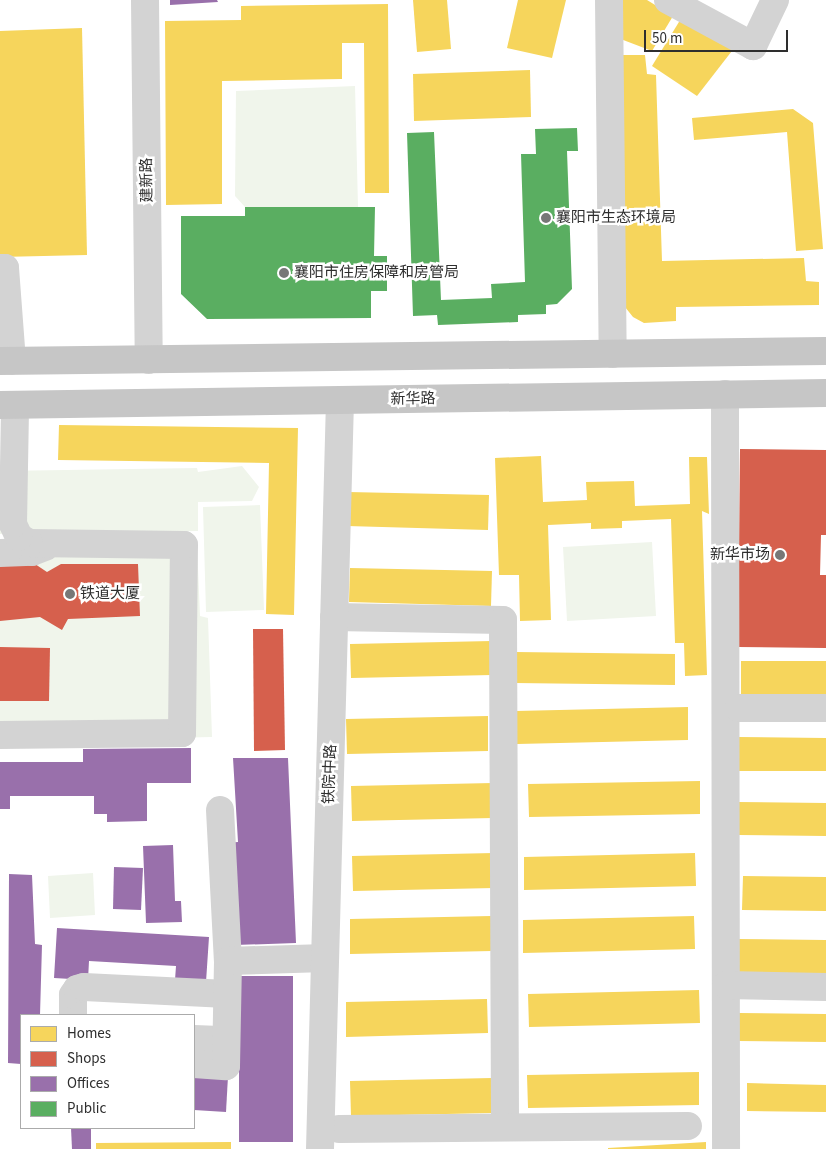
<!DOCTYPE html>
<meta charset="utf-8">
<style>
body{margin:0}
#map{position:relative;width:826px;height:1149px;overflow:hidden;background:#fff;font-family:"Source Sans 3","Noto Sans SC",sans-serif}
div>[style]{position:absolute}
.green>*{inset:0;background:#f0f5eb}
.homes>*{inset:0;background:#f6d55c}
.shops>*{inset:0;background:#d6604d}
.offices>*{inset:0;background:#9970ab}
.public>*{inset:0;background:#5aae61}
.minor>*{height:28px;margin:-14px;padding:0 14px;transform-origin:14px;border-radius:14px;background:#d3d3d3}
.major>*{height:28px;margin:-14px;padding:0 14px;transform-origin:14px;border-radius:14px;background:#c6c6c6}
.dots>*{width:14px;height:14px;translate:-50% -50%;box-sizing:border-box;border:2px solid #fff;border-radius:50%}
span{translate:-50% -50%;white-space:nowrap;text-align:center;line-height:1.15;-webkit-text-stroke:5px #fff;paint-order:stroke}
.street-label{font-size:15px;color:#2e2e2e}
.poi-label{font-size:15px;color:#2e2e2e}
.left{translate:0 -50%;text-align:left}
.right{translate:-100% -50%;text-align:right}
.legend{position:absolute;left:20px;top:1014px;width:175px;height:115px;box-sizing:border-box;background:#fff;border:1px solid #ababab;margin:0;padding:6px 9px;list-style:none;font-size:15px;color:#2e2e2e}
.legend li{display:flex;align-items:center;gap:10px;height:25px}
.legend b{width:25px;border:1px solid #ababab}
.scale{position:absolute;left:644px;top:30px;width:144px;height:22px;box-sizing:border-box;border:2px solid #2e2e2e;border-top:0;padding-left:6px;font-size:15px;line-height:18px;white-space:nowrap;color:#2e2e2e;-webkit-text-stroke:4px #fff;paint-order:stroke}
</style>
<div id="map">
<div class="green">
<i style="clip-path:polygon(355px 86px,358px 207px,245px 207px,235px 196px,236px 91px)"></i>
<i style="clip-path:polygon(242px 466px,259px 487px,252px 501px,198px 502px,198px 531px,0 534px,0 471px,197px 468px,198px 472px)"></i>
<i style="clip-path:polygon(260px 505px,264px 610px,206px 612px,203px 507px)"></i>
<i style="clip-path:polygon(652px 542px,656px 616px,567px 621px,563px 547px)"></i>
<i style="clip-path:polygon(197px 544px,200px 616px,208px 618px,212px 737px,0 742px,0 546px)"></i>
<i style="clip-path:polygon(93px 873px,95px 915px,50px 918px,48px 876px)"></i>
</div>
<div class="homes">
<i style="clip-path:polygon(413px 0,447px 0,451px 49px,417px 52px)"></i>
<i style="clip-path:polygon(518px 0,566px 0,552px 58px,507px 48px)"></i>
<i style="clip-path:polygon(616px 0,647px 0,673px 16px,652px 51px,618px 38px)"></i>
<i style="clip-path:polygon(388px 4px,389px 193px,365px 193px,364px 43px,342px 43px,342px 79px,222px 81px,222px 204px,166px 205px,165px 21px,241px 20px,241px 6px)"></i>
<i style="clip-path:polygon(682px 17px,735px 47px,697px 96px,652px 66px)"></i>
<i style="clip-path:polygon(82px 28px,87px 255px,0 257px,0 31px)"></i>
<i style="clip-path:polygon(619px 55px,645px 55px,647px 74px,656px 75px,662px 261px,804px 258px,806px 281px,819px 282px,819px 305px,676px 307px,676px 321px,644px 323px,633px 317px,625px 307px)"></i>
<i style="clip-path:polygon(530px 70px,531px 117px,414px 121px,413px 74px)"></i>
<i style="clip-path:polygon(793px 109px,813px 123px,823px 249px,796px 251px,787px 132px,694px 140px,692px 118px)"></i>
<i style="clip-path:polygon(59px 425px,298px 428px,294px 615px,266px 614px,269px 463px,58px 460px)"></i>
<i style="clip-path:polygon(541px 456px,543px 502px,587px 500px,586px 482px,634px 481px,635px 506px,690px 504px,689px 457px,707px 457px,709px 514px,702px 511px,707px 675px,685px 676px,684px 643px,675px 643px,671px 519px,622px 521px,622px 528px,591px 529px,591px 523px,548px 525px,551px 620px,520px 621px,519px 575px,499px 575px,495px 458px)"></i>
<i style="clip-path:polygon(348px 492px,489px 495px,488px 530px,347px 526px)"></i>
<i style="clip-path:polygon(350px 568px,492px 571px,491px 606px,349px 602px)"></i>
<i style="clip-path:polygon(492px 641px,492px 675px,351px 678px,350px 644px)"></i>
<i style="clip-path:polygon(516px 652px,675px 654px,675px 685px,515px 683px)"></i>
<i style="clip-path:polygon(741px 661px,826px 661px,826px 695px,741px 694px)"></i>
<i style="clip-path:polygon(688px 707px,688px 740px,517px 744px,516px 711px)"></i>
<i style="clip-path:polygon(488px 716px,488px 751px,347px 754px,346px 719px)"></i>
<i style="clip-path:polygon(738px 737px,826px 738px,826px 771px,737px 771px)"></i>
<i style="clip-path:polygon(700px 781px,700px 814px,529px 817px,528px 784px)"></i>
<i style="clip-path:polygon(493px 783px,493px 818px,352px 821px,351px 786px)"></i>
<i style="clip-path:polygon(738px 802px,826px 803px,826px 836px,738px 835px)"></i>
<i style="clip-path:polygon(494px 853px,494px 888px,353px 891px,352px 856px)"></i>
<i style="clip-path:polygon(695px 853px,696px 886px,524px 890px,524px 857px)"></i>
<i style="clip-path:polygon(743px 876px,826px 877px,826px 911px,742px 910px)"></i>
<i style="clip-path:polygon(491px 916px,492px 951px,350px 954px,350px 919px)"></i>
<i style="clip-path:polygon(694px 916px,695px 949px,523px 953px,523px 920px)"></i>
<i style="clip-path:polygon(738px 939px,826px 940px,826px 974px,738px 973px)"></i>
<i style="clip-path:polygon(699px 990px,700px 1023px,529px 1027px,528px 994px)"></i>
<i style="clip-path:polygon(487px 999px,488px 1033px,346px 1037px,346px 1002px)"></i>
<i style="clip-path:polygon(739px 1013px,826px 1014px,826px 1042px,738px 1041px)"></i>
<i style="clip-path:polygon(699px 1072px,699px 1105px,528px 1108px,527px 1075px)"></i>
<i style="clip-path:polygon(492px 1078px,493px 1113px,351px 1116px,350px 1081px)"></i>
<i style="clip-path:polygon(747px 1083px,826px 1085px,826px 1112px,747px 1111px)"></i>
<i style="clip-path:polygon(231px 1142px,231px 1149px,96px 1149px,96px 1143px)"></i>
<i style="clip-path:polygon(706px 1142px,706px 1149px,608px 1149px,608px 1148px)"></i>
</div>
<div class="shops">
<i style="clip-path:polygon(740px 449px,826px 450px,826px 535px,821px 535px,820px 575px,826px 575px,826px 648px,738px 647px)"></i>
<i style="clip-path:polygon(0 553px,26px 558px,47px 572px,61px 564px,138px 564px,140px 616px,68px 619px,62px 630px,40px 617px,0 621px)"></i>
<i style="clip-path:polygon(253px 629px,283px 629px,285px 750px,254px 751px)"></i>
<i style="clip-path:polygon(0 647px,50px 648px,49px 701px,0 701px)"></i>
</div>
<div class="offices">
<i style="clip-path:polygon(170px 0,217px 0,218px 2px,170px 5px)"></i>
<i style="clip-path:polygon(191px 748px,191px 783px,147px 783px,147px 821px,107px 822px,107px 814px,94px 814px,94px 796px,10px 796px,10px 809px,0 809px,0 762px,83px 762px,83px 749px)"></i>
<i style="clip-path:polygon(233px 758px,288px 758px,296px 943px,235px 945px,225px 843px,238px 842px)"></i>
<i style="clip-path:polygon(173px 845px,175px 901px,181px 901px,182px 922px,146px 923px,143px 846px)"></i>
<i style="clip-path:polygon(114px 867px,143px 868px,141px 910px,113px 909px)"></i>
<i style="clip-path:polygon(9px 874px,32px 875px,35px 944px,42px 945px,40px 1015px,21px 1015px,21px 1064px,8px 1063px)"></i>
<i style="clip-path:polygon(57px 928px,209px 937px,206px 982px,175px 980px,176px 966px,89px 961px,88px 980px,54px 978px)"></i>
<i style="clip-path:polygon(239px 976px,293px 976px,293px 1142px,239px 1142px)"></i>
<i style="clip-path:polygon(194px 1074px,228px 1076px,226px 1112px,194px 1110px)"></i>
<i style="clip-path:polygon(71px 1128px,91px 1128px,91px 1149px,72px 1149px)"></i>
</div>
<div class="public">
<i style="clip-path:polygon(577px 128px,578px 151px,567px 151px,572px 289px,557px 304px,546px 305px,546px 314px,518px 315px,518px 322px,438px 325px,437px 315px,413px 316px,407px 133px,434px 132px,441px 300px,492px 298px,491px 284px,525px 282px,521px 154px,536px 154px,535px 129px)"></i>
<i style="clip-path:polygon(245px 207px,375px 207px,374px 256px,387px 256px,387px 291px,371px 291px,371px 318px,207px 319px,181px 294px,181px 216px,245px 216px)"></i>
</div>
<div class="minor">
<i style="left:145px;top:0;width:360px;rotate:89.4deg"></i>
<i style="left:609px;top:0;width:354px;rotate:89.4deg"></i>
<i style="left:668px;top:0;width:97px;rotate:28.4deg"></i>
<i style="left:753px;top:46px;width:51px;rotate:-64.4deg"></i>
<i style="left:0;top:268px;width:5px"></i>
<i style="left:5px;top:268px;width:93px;rotate:85.7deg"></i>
<i style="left:725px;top:394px;width:755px;rotate:89.92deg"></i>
<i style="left:0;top:553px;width:32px;rotate:-2deg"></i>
<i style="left:32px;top:552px;width:14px;rotate:-21deg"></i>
<i style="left:334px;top:617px;width:169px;rotate:1deg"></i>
<i style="left:503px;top:620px;width:506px;rotate:89.77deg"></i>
<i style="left:739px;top:708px;width:87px"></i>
<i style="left:0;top:735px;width:182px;rotate:-0.6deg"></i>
<i style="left:182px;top:733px;width:188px;rotate:-89.4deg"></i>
<i style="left:184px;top:545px;width:155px;rotate:-179.3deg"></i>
<i style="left:29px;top:543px;width:12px;rotate:-149deg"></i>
<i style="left:19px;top:537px;width:14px;rotate:-115deg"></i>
<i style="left:13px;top:524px;width:119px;rotate:-89deg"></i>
<i style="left:220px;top:810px;width:151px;rotate:87deg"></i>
<i style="left:726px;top:985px;width:100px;rotate:1.1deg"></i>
<i style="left:73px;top:1015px;width:20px;rotate:-90deg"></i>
<i style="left:73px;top:995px;width:7px;rotate:-56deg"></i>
<i style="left:77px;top:989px;width:7px;rotate:-16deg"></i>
<i style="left:84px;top:987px;width:143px;rotate:2.8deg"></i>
<i style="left:194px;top:1039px;width:32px;rotate:2deg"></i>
<i style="left:194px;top:1064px;width:32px;rotate:4deg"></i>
<i style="left:226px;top:1066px;width:105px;rotate:-88.9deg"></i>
<i style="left:228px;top:961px;width:97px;rotate:-1.8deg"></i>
<i style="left:339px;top:1129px;width:349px;rotate:-0.5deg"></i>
<i style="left:320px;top:1149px;width:749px;rotate:-88.47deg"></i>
</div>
<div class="major">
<i style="left:0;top:361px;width:826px;rotate:-0.69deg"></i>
<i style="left:0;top:405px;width:826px;rotate:-0.83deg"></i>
</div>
<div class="dots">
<i style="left:546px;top:218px;background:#777"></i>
<i style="left:284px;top:273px;background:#777"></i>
<i style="left:780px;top:555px;background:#777"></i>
<i style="left:70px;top:594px;background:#777"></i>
</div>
<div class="street-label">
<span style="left:147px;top:180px;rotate:-91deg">建新路</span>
<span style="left:413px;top:399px;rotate:-1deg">新华路</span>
<span style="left:330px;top:774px;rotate:-88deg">铁院中路</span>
</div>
<div class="poi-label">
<span class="left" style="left:556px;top:218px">襄阳市生态环境局</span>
<span class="left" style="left:294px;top:273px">襄阳市住房保障和房管局</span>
<span class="right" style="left:770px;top:555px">新华市场</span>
<span class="left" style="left:80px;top:594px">铁道大厦</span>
</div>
<ul class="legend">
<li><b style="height:14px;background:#f6d55c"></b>Homes</li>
<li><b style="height:14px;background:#d6604d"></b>Shops</li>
<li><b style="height:14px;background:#9970ab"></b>Offices</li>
<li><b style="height:14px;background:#5aae61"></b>Public</li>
</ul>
<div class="scale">50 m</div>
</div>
